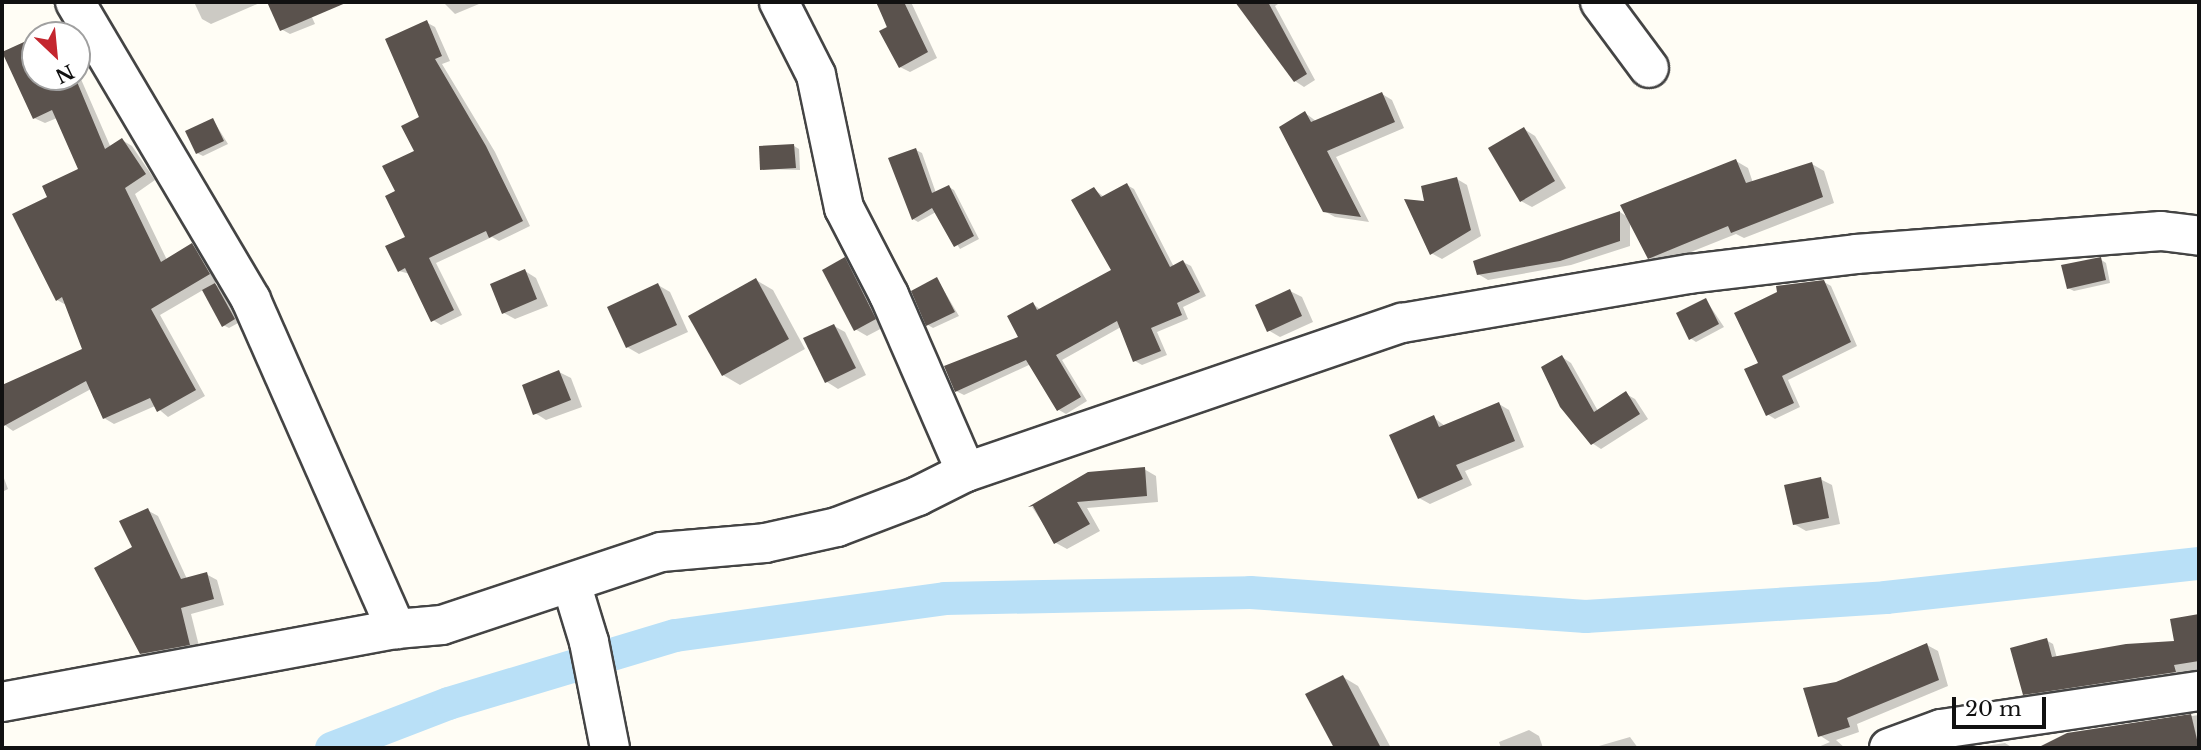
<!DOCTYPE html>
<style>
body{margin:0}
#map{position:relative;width:2201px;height:750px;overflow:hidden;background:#fffdf5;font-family:"Libre Baskerville",serif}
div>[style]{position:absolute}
.shadow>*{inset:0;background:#0003}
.canal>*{height:33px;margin:-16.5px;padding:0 16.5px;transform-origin:16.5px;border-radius:16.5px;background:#b9e0f7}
.building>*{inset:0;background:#5a524d}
.roads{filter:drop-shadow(2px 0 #444) drop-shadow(-2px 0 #444) drop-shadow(0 2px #444) drop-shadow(0 -2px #444)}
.minor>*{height:38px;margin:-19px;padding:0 19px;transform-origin:19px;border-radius:19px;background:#fff}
span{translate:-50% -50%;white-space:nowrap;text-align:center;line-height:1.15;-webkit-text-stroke:7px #fff;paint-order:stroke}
.frame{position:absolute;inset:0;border:4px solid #111;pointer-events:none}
.north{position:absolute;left:21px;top:21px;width:70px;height:70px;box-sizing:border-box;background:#fff;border:2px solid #a0a0a0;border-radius:50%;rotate:154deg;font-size:19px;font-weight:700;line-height:28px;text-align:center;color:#111}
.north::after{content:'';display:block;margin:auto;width:24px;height:32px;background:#c4262e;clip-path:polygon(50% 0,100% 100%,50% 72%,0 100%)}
.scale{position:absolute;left:1952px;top:697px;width:94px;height:32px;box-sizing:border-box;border:4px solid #111;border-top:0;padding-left:9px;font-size:21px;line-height:24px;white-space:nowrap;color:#111;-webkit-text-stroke:5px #fff;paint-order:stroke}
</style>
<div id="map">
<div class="shadow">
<i style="clip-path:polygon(194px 2px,262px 2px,211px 24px,202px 19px)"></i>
<i style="clip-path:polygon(269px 2px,305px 2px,315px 24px,290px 34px,281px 29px)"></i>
<i style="clip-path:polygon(443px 2px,478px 2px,479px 4px,455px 14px)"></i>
<i style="clip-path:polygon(878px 2px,911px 2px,937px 58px,910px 72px,900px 67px)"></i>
<i style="clip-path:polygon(1237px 2px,1281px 2px,1275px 6px,1315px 80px,1304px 87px,1295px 81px)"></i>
<i style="clip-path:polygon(426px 22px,435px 27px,450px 61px,442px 64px,495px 152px,530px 226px,499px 241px,492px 237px,436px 263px,462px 315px,441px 325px,433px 320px,410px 274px,399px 271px,407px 238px,397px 192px,416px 151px)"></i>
<i style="clip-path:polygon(52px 31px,60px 35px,43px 35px)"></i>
<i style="clip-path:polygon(35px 39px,35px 77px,77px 77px,77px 70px,111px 148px,122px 140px,132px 146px,155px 180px,135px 194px,167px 260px,192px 245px,202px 251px,219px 280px,214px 284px,221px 288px,240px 322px,229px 328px,223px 325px,203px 290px,160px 315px,205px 396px,168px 417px,155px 406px,114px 424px,104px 418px,91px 389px,13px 431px,2px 423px,2px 388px,84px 349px,68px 306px,57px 300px,49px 198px,80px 170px,57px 118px,45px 123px,34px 118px)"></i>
<i style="clip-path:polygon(1382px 94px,1392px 100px,1404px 128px,1336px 157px,1369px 222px,1335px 217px,1324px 211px,1305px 113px,1316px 121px)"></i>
<i style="clip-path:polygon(213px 120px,228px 144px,203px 156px,197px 153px)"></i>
<i style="clip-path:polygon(1524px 129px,1535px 136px,1566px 188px,1532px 207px,1521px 201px)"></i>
<i style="clip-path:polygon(794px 146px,799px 149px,800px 170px,762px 169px)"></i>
<i style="clip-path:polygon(916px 150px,922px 153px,936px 193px,949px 187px,954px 190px,979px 239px,960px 249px,936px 212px,918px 222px,913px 219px)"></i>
<i style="clip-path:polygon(1736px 161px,1748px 168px,1753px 183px,1812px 164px,1824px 171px,1834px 203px,1744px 238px,1736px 234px,1661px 264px,1649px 258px,1630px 219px,1630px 246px,1571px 265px,1488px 280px,1478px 274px,1620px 212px,1629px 218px)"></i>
<i style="clip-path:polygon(1457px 179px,1467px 185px,1481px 236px,1442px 259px,1431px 253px,1427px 203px)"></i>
<i style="clip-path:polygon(1127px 185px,1134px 189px,1174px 267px,1183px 262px,1191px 266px,1206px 296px,1183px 307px,1188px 319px,1157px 332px,1167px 355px,1142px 365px,1135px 361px,1121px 327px,1062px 360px,1087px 401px,1066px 414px,1059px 410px,1031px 364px,964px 395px,956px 391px,1021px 338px,1033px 304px,1041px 310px,1113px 270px,1094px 189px,1104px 197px)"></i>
<i style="clip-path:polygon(845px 259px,857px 266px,886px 326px,867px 336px,855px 329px)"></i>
<i style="clip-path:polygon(2100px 259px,2106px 263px,2110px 283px,2074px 291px,2068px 288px)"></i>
<i style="clip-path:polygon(525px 271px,536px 278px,548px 306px,515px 319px,504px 313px)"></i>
<i style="clip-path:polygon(937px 279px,959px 316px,933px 328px,928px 325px)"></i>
<i style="clip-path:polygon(756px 280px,773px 290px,805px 349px,740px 385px,723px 375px)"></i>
<i style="clip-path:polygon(1824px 282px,1831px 286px,1857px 346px,1788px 380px,1800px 407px,1775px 419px,1767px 414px,1760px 363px)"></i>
<i style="clip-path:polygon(658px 285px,670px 292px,688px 332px,639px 354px,627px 347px)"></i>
<i style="clip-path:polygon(1290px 291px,1302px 297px,1313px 322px,1280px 337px,1268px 330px)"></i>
<i style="clip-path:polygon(1706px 300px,1724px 327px,1696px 342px,1690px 338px)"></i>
<i style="clip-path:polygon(834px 326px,845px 332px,866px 375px,838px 389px,827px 382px)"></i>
<i style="clip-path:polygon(1562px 357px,1571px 363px,1598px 411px,1626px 394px,1635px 399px,1648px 419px,1601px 449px,1592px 443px)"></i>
<i style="clip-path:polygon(559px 372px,571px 378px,582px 407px,546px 420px,535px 413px)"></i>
<i style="clip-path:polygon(1499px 404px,1509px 410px,1524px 447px,1465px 471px,1472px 485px,1430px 504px,1419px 498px,1433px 417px,1445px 426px)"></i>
<i style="clip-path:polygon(1144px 469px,1156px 476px,1158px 502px,1087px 508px,1100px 531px,1067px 549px,1056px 543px,1032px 507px,1089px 474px)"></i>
<i style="clip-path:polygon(2px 473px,8px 489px,2px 492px)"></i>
<i style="clip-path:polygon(1820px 479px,1832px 485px,1840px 524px,1806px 531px,1794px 524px)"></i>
<i style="clip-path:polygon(147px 510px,158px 516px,187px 579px,206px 574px,217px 580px,224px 605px,191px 614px,200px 650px,153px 659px,142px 653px,134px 548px)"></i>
<i style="clip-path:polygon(2199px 616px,2199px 673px,2032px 698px,2025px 694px,2046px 640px,2053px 644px,2057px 658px,2176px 643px,2172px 620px)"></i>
<i style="clip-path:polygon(1927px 645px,1938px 651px,1948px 686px,1857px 724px,1859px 732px,1836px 740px,1845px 748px,1816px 748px,1830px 742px,1819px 735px,1836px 683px)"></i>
<i style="clip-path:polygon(1343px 677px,1358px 686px,1391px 748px,1335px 748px,1308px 695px)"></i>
<i style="clip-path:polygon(2199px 715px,2199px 748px,2041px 748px,2067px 734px)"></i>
<i style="clip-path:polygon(1529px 730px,1539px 736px,1543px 748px,1501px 748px,1499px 742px)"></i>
<i style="clip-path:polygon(1630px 737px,1638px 748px,1599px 748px,1599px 746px)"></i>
<i style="clip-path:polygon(2005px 743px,2013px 748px,1972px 748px)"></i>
</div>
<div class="canal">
<i style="left:331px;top:748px;width:125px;rotate:-21deg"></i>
<i style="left:448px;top:703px;width:237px;rotate:-16.7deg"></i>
<i style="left:675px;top:635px;width:272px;rotate:-7.8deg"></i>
<i style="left:944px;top:598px;width:306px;rotate:-1.1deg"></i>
<i style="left:1250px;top:592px;width:336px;rotate:4.1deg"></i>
<i style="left:1585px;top:616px;width:301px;rotate:-3.6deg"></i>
<i style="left:1885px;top:597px;width:316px;rotate:-6.2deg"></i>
</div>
<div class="building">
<i style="clip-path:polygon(267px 2px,348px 2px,280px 31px)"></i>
<i style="clip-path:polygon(876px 2px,904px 2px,928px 52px,899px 68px,879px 31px,887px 27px)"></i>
<i style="clip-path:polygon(1235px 2px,1268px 2px,1307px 74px,1294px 82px)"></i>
<i style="clip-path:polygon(427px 20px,442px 56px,435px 59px,486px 146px,523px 221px,489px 238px,486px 231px,429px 258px,454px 310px,431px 322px,405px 268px,398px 272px,385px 246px,405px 237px,385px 196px,395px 191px,382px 166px,414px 151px,401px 126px,419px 117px,385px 39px)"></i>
<i style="clip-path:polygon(35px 37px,35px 77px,75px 77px,105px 149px,122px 138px,146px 174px,125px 188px,161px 262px,192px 243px,210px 274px,151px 309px,196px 390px,157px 412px,150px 398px,103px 419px,86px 381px,2px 427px,2px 385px,82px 349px,62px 297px,56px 301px,12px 214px,47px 197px,42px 186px,78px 169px,52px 110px,33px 119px,2px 52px)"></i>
<i style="clip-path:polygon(1382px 92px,1395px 122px,1327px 151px,1361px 217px,1323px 212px,1279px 127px,1305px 111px,1311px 122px)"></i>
<i style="clip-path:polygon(213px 118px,224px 141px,196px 154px,185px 131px)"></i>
<i style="clip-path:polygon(1524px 127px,1555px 181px,1520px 202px,1488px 148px)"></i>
<i style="clip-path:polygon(794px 144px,796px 168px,760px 170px,759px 146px)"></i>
<i style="clip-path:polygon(916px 148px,932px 193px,949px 185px,974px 236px,954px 247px,932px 208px,912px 220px,888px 158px)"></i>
<i style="clip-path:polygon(1736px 159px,1746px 183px,1812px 162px,1823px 197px,1731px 233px,1728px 226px,1648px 259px,1620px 205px)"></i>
<i style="clip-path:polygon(1457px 177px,1471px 230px,1430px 255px,1404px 199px,1424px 201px,1421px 186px)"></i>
<i style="clip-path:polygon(1127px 183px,1170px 267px,1183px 260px,1200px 292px,1177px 303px,1182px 315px,1151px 328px,1161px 351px,1133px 362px,1117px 321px,1056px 355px,1081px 397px,1057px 411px,1026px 360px,955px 392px,944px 366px,1018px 337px,1007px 316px,1033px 302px,1037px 310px,1111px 270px,1071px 200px,1094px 187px,1101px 197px)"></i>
<i style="clip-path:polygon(1620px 211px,1620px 241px,1560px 261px,1477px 275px,1473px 261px)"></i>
<i style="clip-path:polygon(845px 257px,876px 319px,854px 331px,822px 270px)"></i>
<i style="clip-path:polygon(2101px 257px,2106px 280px,2067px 289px,2061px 265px)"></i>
<i style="clip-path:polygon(525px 269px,537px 299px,502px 314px,490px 284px)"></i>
<i style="clip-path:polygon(937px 277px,955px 312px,926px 326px,911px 291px)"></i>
<i style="clip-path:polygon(756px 278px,789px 339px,722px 376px,688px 316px)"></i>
<i style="clip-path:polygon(1824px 280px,1851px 342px,1782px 376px,1794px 403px,1766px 416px,1744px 369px,1758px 363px,1734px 313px,1777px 292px,1776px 286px)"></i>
<i style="clip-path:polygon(215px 283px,235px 319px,222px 327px,202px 290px)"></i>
<i style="clip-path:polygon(658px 283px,677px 325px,626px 348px,607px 307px)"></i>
<i style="clip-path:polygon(1290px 289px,1302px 316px,1267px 332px,1255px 305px)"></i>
<i style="clip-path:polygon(1706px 298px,1719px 324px,1689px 340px,1676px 313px)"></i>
<i style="clip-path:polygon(834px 324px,856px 368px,825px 383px,803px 338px)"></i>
<i style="clip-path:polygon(1562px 355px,1594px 412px,1626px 391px,1640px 414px,1591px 445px,1560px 407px,1541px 367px)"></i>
<i style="clip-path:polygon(559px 370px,571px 400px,533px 415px,522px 385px)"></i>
<i style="clip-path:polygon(1499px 402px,1515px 441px,1456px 465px,1463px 479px,1418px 499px,1389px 435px,1434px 415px,1439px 427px)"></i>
<i style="clip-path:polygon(1145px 467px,1147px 496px,1077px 502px,1090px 524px,1054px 544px,1033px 506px,1028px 507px,1088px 472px)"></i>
<i style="clip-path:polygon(1821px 477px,1829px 518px,1793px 525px,1784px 485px)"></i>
<i style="clip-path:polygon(148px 508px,181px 579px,207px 572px,214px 599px,181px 608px,190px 645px,140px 654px,94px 568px,132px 547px,119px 521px)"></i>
<i style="clip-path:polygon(2199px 614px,2199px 661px,2174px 665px,2176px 672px,2023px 695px,2010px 648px,2047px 638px,2052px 657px,2126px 644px,2174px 641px,2170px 619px)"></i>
<i style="clip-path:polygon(1927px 643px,1939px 680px,1847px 718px,1850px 727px,1818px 737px,1803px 688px,1836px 682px)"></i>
<i style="clip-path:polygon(1343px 675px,1381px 748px,1334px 748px,1305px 694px)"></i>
<i style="clip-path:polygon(2191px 714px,2199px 748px,2037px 748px,2067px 733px)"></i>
</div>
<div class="roads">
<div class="minor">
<i style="left:75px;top:2px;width:346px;rotate:59.4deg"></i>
<i style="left:251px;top:300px;width:360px;rotate:66.2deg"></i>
<i style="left:1600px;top:2px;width:82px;rotate:53.4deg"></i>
<i style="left:966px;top:472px;width:461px;rotate:-18.9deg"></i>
<i style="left:1402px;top:323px;width:291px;rotate:-9.7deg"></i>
<i style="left:1689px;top:274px;width:168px;rotate:-6.8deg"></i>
<i style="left:1856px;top:254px;width:306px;rotate:-4.3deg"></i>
<i style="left:2161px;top:231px;width:38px;rotate:7deg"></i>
<i style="left:571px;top:583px;width:62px;rotate:73deg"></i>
<i style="left:589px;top:642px;width:108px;rotate:78.8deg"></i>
<i style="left:2px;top:702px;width:401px;rotate:-10.5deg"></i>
<i style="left:396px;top:629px;width:46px;rotate:-5deg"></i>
<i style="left:442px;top:625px;width:231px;rotate:-18.4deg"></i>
<i style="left:661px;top:552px;width:104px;rotate:-4.9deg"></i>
<i style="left:765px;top:543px;width:74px;rotate:-12.5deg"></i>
<i style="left:837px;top:527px;width:87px;rotate:-20.9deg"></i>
<i style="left:918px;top:496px;width:54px;rotate:-26.6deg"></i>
<i style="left:966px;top:472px;width:193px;rotate:-113.5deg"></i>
<i style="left:889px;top:295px;width:98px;rotate:-117.3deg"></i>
<i style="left:844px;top:208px;width:136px;rotate:-101.9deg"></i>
<i style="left:816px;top:75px;width:82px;rotate:-116.9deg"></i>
<i style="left:1889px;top:748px;width:55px;rotate:-20.1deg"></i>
<i style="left:1941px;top:729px;width:261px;rotate:-8.4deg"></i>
</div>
</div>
<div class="frame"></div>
<div class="north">N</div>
<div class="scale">20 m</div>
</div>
